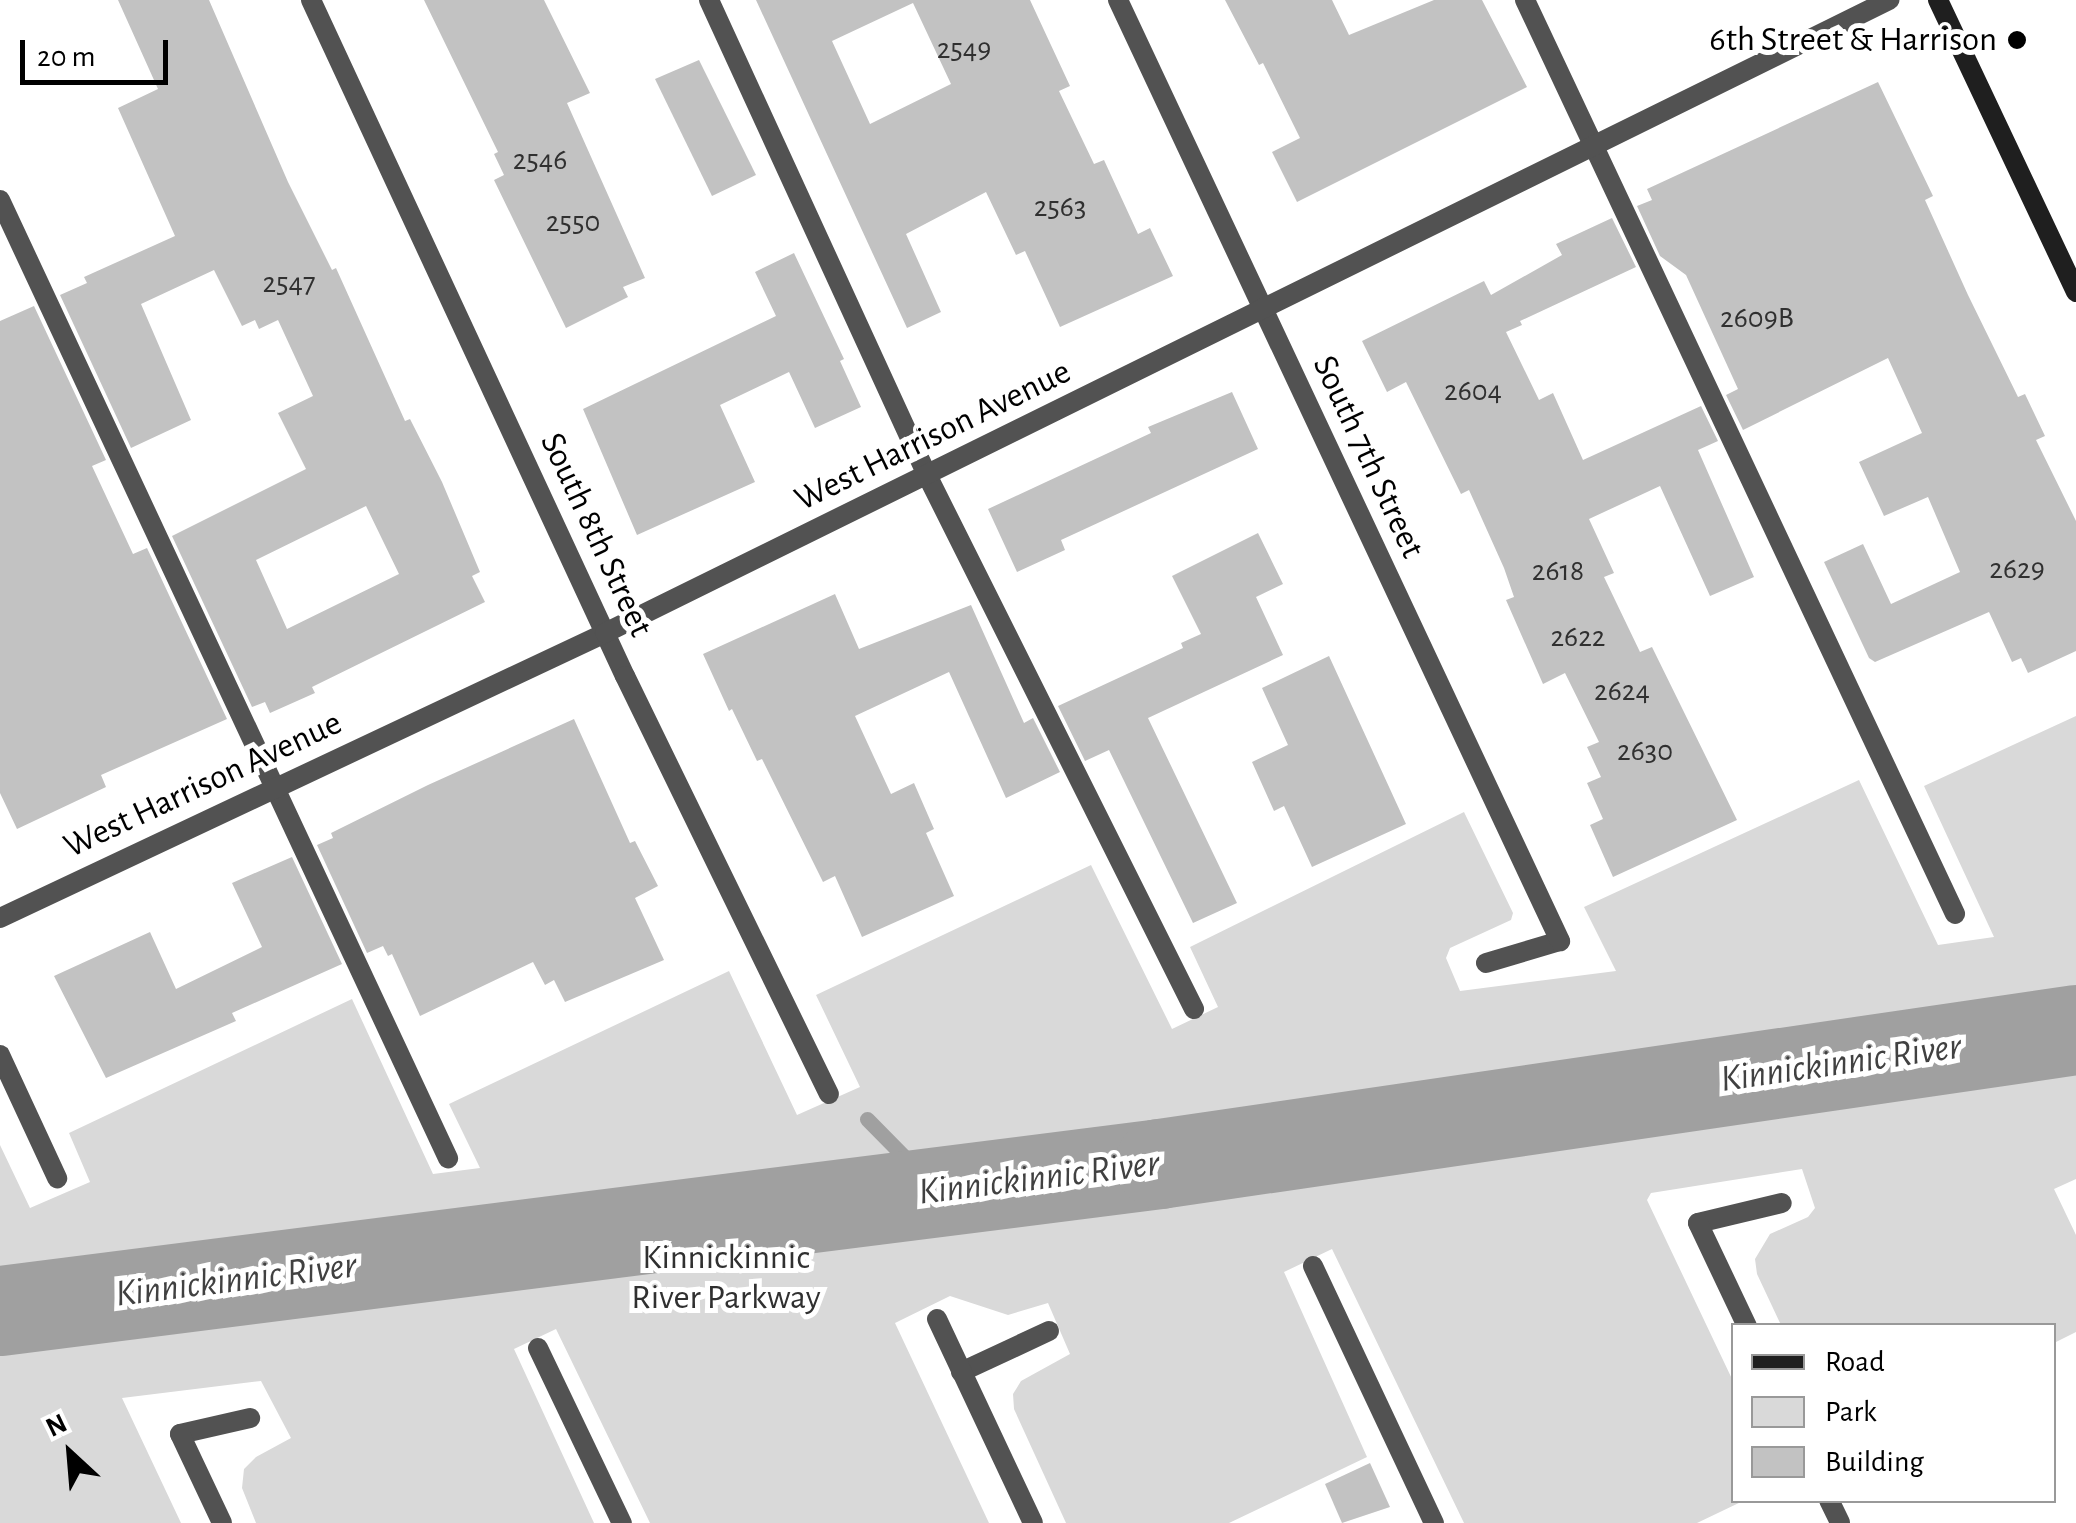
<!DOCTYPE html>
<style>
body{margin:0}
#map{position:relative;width:2076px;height:1523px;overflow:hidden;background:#fff;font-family:"Alegreya Sans",sans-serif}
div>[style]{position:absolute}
.green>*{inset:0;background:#d9d9d9}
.stream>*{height:15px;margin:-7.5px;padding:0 7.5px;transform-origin:7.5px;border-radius:7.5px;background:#a0a0a0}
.river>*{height:90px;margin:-45px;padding:0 45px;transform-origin:45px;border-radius:45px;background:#a0a0a0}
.building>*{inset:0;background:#c2c2c2}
.lane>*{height:20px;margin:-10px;padding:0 10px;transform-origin:10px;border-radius:10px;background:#525252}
.street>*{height:20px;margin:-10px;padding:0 10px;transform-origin:10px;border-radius:10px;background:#525252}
.secondary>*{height:20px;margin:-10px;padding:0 10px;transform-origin:10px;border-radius:10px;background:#1f1f1f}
.dots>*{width:28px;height:28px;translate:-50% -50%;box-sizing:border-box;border:5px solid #fff;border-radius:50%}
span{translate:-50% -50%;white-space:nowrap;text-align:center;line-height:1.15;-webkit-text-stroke:10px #fff;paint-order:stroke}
.number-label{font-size:30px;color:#303030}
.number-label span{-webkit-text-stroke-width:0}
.poi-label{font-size:35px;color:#000}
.right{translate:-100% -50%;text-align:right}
.street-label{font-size:35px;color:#000}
.park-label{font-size:35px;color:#303030}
.water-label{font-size:38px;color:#414141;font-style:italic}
.legend{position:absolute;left:1731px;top:1323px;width:325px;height:180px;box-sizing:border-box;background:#fff;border:2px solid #999;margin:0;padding:12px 18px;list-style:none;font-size:30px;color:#000}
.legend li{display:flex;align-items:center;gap:20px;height:50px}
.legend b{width:50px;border:2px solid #999}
.north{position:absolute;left:20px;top:1403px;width:100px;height:100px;-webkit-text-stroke:8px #fff;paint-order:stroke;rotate:334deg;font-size:28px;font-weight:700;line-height:40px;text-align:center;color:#000}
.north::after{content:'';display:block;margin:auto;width:35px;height:45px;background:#000;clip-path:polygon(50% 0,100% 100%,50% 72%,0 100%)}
.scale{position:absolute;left:20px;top:40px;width:148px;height:45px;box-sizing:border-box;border:5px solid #000;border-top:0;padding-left:12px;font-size:30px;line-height:35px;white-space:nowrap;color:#000;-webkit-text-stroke:8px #fff;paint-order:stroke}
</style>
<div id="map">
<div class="green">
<i style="clip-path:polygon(2076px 716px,2076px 1179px,2054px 1189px,2076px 1235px,2076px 1332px,2054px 1343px,2054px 1326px,1781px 1325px,1757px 1274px,1755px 1259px,1770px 1234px,1808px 1217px,1815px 1208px,1802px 1169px,1651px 1193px,1647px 1200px,1733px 1381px,1734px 1500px,1743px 1501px,1697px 1523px,1464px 1523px,1332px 1249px,1284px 1272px,1367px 1457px,1229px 1523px,1066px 1523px,1014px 1409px,1013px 1394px,1021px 1381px,1070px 1354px,1048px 1303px,1008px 1315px,950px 1296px,895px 1323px,989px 1523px,650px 1523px,556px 1329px,514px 1349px,594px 1523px,256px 1523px,242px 1488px,244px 1469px,256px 1457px,291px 1438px,261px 1381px,122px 1398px,181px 1523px,0 1523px,0 1145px,30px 1208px,90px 1182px,69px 1133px,352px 999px,433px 1174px,480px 1168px,449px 1104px,729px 971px,797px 1115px,860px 1087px,816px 995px,1091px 865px,1172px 1029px,1218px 1007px,1190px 947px,1464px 812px,1513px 913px,1511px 920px,1450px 948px,1446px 958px,1460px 991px,1616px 971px,1584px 907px,1859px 780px,1938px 945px,1994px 937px,1924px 786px)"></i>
</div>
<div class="stream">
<i style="left:867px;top:1119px;width:101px;rotate:45.4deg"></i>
</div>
<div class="river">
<i style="left:0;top:1311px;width:1169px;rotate:-7.22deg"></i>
<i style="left:1160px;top:1164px;width:926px;rotate:-8.32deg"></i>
</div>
<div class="building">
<i style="clip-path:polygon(evenodd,118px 0,209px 0,288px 182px,332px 270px,336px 268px,405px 421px,410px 419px,442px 482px,480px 572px,472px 576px,485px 602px,312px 687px,315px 693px,270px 713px,265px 702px,252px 707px,172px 536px,306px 469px,278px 413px,313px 396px,278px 320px,259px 329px,255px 320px,242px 326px,214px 270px,141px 304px,191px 420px,131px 448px,60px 295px,87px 283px,84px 277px,175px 236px,118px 108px,158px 89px,118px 0,366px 506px,399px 574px,287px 629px,256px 560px,366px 506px)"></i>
<i style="clip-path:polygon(424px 0,544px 0,590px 93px,567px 103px,645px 278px,623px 287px,628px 297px,566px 328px,494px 180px,504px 175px,494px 154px,498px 152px)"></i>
<i style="clip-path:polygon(evenodd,756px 0,1030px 0,1070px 86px,1059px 91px,1094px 164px,1104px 160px,1138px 234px,1150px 228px,1173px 276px,1060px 327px,1025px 251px,1016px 255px,986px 192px,906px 234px,941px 312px,907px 328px,756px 0,913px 3px,951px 84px,870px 124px,832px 41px,913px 3px)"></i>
<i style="clip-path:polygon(1225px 0,1332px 0,1349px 35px,1434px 0,1482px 0,1527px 87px,1297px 202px,1272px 152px,1300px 138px,1263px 63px,1259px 65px)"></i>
<i style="clip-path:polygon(699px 60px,756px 175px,712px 196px,655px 79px)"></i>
<i style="clip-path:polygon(1878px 82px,1933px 196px,1925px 200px,1968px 295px,2018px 397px,2025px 394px,2045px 436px,2036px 440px,2076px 521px,2076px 651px,2028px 673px,2021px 658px,2012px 662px,1989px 612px,1875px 662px,1869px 658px,1824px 562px,1863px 544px,1891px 604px,1960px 572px,1928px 497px,1884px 516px,1859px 462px,1922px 433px,1888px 358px,1743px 430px,1726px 395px,1738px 389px,1686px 275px,1660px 256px,1637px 206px,1652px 200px,1647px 189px)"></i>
<i style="clip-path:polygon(1612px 218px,1636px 267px,1520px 321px,1522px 325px,1506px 332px,1539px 400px,1553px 393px,1583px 460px,1701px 406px,1718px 441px,1698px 450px,1754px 577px,1710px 596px,1660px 486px,1589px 519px,1614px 573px,1604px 577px,1640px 652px,1652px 647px,1737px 820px,1613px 877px,1590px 825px,1603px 819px,1587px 783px,1601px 777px,1587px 747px,1599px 742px,1565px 673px,1543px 684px,1506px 600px,1514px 597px,1504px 568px,1469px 490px,1461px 494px,1406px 382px,1387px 392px,1362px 341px,1484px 281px,1491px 295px,1562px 255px,1556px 244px)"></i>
<i style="clip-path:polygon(794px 253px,844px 359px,840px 361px,861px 407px,815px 428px,789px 372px,720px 405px,755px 482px,637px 535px,583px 409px,776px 316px,755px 272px)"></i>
<i style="clip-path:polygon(34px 306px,106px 460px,92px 466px,133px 554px,147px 548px,227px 719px,101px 775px,106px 787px,17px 829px,0 793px,0 321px)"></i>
<i style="clip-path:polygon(1232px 392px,1258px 449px,1061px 540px,1065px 550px,1017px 572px,988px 509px,1151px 433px,1148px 427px)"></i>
<i style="clip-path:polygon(1258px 533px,1283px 584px,1256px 597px,1283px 655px,1148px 718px,1237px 903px,1193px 923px,1109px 750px,1085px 761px,1058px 706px,1183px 648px,1181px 643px,1201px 634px,1172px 576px)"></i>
<i style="clip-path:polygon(835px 594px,859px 649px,971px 605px,1024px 723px,1033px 718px,1060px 772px,1006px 798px,949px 672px,855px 716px,891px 794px,914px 783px,934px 829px,926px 833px,954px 896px,862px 937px,835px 876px,823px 882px,762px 759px,757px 761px,732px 709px,729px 711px,703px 654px)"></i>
<i style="clip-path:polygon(1329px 656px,1406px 824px,1312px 867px,1284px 806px,1274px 811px,1252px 762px,1288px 745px,1262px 688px)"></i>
<i style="clip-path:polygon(574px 719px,630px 843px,635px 841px,658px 886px,635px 898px,664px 960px,565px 1002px,554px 980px,545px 985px,533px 962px,420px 1016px,392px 954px,388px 956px,383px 946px,367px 953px,317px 845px,333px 838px,331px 833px,428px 785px)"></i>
<i style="clip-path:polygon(292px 857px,342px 964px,232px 1013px,236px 1021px,106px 1078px,54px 976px,150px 932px,176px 989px,262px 947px,232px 883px)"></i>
<i style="clip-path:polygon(1370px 1463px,1390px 1507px,1342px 1523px,1325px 1484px)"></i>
</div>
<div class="lane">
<i style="left:709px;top:0;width:523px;rotate:65.35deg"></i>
<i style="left:927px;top:475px;width:597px;rotate:63.43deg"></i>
<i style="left:1525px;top:0;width:1010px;rotate:64.8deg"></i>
<i style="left:0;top:200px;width:1058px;rotate:64.94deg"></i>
<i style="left:1486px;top:963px;width:77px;rotate:-16.6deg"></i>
<i style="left:1698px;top:1223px;width:86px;rotate:-13.4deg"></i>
<i style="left:1313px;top:1266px;width:284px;rotate:64.8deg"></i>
<i style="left:538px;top:1348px;width:194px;rotate:64.4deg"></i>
<i style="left:961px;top:1372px;width:97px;rotate:-25deg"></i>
<i style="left:180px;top:1434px;width:72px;rotate:-12.9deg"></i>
</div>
<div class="street">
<i style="left:311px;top:0;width:745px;rotate:65.09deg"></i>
<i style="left:625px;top:676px;width:465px;rotate:64deg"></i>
<i style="left:1118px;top:0;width:1040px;rotate:64.84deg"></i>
<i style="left:0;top:918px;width:669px;rotate:-25.22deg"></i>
<i style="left:605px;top:633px;width:1432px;rotate:-26.24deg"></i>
<i style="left:0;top:1055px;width:136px;rotate:65.1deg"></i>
<i style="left:1698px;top:1223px;width:114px;rotate:64.6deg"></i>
<i style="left:937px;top:1319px;width:225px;rotate:64.8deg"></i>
<i style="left:180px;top:1434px;width:98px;rotate:64.7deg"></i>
<i style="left:1829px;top:1500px;width:25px;rotate:64deg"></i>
</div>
<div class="secondary">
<i style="left:1938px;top:0;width:323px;rotate:64.7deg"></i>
</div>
<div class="dots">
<i style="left:2017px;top:40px;background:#000"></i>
</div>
<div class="number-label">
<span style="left:964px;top:49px">2549</span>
<span style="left:540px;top:160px">2546</span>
<span style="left:1060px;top:207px">2563</span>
<span style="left:573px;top:222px">2550</span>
<span style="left:289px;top:283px">2547</span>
<span style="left:1757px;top:318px">2609B</span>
<span style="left:1473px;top:391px">2604</span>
<span style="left:2017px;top:569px">2629</span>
<span style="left:1558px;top:571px">2618</span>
<span style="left:1578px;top:637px">2622</span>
<span style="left:1622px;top:691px">2624</span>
<span style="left:1645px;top:751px">2630</span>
</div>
<div class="poi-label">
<span class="right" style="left:1997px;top:40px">6th Street &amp; Harrison</span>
</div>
<div class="street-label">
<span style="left:933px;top:436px;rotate:-26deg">West Harrison Avenue</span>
<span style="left:1368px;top:457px;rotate:65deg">South 7th Street</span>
<span style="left:596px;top:535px;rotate:65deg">South 8th Street</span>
<span style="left:203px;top:785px;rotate:-25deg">West Harrison Avenue</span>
</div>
<div class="park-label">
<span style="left:726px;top:1278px">Kinnickinnic<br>River Parkway</span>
</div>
<div class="water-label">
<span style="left:1841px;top:1064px;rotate:-8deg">Kinnickinnic River</span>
<span style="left:1039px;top:1179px;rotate:-7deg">Kinnickinnic River</span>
<span style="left:236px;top:1281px;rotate:-7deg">Kinnickinnic River</span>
</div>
<ul class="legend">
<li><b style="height:12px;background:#1f1f1f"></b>Road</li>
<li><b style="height:28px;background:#d9d9d9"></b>Park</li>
<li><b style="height:28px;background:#c2c2c2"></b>Building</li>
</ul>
<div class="north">N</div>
<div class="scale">20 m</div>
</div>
